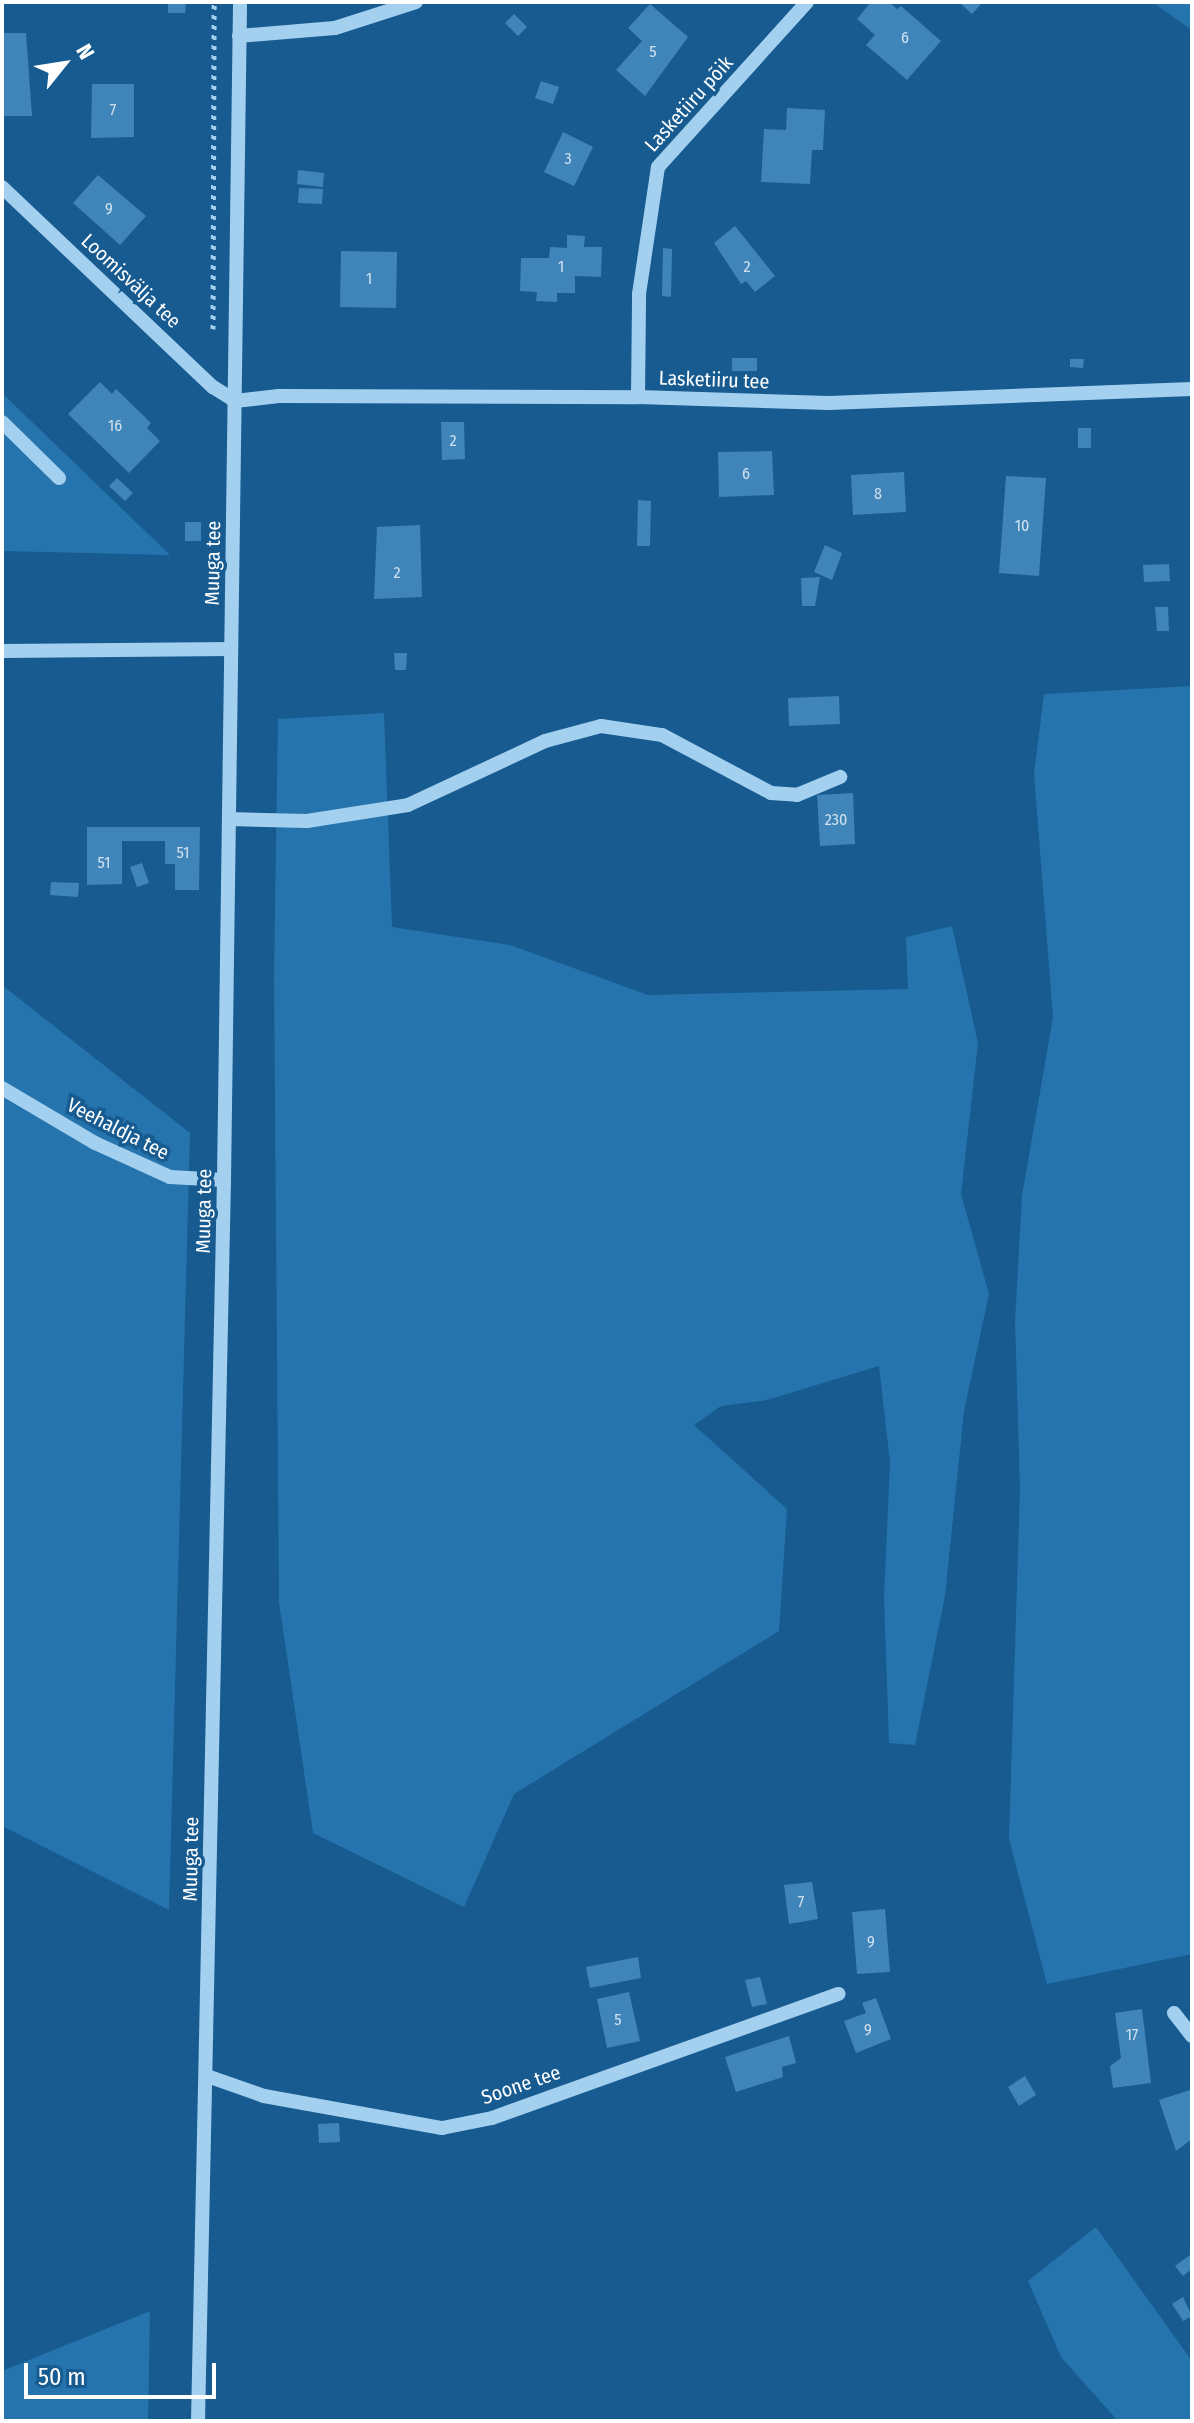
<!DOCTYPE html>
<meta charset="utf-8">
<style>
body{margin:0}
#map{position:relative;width:1194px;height:2423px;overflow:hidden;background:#175b90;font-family:"Fira Sans Condensed",sans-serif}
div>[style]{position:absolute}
.green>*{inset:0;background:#2674ad}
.building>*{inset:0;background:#3f85b9}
.path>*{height:5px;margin-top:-2.5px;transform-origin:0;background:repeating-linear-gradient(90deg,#a4d0f0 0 4px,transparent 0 10px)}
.minor>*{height:14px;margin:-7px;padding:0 7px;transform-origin:7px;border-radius:7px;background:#a4d0f0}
span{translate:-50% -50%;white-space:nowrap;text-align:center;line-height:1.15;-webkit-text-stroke:7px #175b90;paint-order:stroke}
.number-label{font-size:16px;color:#cfe0ee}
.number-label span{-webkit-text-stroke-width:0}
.street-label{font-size:20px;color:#fff}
.frame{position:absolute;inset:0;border:4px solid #fff;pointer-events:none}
.north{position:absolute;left:24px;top:24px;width:80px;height:80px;-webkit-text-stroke:6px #175b90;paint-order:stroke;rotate:60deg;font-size:22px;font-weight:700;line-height:32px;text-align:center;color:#fff}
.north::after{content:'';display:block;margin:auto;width:28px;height:36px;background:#fff;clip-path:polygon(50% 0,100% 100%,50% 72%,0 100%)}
.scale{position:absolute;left:24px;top:2363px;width:192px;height:36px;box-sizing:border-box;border:4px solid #fff;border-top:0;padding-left:10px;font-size:24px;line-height:28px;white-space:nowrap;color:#fff;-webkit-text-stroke:6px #175b90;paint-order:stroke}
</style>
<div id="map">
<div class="green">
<i style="clip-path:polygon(1152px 2px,1192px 2px,1192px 30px)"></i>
<i style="clip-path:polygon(2px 393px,170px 555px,2px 551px)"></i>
<i style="clip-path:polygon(1192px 686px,1192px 1954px,1047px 1984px,1009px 1839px,1020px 1489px,1015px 1321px,1022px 1196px,1053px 1017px,1034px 774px,1044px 694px)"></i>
<i style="clip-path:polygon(384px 713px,392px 927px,510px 945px,648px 995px,908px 989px,906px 937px,952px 926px,978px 1043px,961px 1194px,989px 1294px,964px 1411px,945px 1596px,915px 1745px,889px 1743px,884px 1598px,890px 1462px,879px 1366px,767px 1400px,721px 1406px,694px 1425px,787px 1509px,779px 1631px,514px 1794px,464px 1907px,313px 1833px,279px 1602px,274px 978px,278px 719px)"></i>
<i style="clip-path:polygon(2px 985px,190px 1133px,169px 1910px,2px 1826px)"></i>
<i style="clip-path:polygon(1096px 2227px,1192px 2361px,1192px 2421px,1118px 2421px,1061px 2357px,1028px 2281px)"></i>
<i style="clip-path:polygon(150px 2311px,148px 2421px,2px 2421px,2px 2371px)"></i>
</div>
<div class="building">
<i style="clip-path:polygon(168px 2px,186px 2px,185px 13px,168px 13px)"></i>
<i style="clip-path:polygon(871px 2px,889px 2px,897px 9px,901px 6px,941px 41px,907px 80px,866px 45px,875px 35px,857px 19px)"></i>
<i style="clip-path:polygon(959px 2px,983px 2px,972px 14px)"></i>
<i style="clip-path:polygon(650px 4px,688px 37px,645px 96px,616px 70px,642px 41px,628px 28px)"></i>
<i style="clip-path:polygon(514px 14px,527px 27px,518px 36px,505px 23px)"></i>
<i style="clip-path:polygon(2px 33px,26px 33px,32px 116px,2px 116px)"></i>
<i style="clip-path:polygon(541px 81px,559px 87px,553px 104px,535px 98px)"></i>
<i style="clip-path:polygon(92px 84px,134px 84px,134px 137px,91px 138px)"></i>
<i style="clip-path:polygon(787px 108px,825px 110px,823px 150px,812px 150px,810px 184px,761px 182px,764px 129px,786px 130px)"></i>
<i style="clip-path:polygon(563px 132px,593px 147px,574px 186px,544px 172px)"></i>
<i style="clip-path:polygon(298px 170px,324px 173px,323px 187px,297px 184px)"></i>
<i style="clip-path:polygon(98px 175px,146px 216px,120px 245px,73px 203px)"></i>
<i style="clip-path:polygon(299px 188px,323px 189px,322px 204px,298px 203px)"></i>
<i style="clip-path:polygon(735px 226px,775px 276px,755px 292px,746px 281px,741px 284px,714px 243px)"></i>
<i style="clip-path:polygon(567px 235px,585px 236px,584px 247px,602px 247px,601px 277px,575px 276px,575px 293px,557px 293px,557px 302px,536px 301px,537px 292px,520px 291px,521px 258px,549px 258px,550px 247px,567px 248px)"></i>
<i style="clip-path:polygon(663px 248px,672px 249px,671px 297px,662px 296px)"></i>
<i style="clip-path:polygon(341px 251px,397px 252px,396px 308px,340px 307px)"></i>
<i style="clip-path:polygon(732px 358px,757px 358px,757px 371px,732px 371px)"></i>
<i style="clip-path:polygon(1070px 359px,1084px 359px,1083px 368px,1070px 367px)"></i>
<i style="clip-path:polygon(100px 382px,112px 394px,116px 389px,151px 423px,147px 428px,160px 441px,129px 473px,68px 414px)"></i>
<i style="clip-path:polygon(441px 422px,464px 422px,465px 459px,442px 460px)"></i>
<i style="clip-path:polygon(1078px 428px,1091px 428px,1091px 448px,1078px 448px)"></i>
<i style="clip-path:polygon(772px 451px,774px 495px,719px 497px,718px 452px)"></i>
<i style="clip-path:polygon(904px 472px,906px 512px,853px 515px,851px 475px)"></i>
<i style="clip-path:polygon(1006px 476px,1046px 478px,1039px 576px,999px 573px)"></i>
<i style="clip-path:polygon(117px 478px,133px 493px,125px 501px,109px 486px)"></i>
<i style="clip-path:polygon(638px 500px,651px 501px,650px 546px,637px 546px)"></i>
<i style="clip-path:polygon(185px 522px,201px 522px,201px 541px,185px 541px)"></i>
<i style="clip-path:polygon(420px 525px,422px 597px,374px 599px,377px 527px)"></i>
<i style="clip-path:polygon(825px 545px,842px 553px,832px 580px,814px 572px)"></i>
<i style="clip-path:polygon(1169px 564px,1170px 581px,1144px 582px,1143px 565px)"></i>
<i style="clip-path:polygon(820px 577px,815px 606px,802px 606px,801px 578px)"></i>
<i style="clip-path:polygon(1155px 607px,1168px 607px,1169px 631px,1157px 631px)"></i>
<i style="clip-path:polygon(394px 653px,407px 653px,406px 670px,395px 670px)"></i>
<i style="clip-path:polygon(839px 696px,840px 724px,789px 726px,788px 698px)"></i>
<i style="clip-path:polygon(853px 793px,855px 844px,820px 846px,817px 795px)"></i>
<i style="clip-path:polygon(87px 827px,200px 827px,199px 890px,175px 890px,175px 864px,165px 864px,165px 841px,122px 841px,122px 884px,87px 885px)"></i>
<i style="clip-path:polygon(142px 863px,149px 883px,137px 887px,130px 867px)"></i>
<i style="clip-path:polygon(51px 882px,79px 883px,78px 897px,50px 895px)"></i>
<i style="clip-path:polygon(812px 1882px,818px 1919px,789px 1924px,784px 1885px)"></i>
<i style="clip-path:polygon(885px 1909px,890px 1972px,857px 1974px,852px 1912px)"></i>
<i style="clip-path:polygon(638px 1957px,641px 1978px,590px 1988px,586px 1967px)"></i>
<i style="clip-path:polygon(760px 1977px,767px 2004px,752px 2007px,745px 1980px)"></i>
<i style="clip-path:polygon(629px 1992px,640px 2041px,607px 2048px,597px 1999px)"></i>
<i style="clip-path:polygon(876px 1998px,891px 2039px,856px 2053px,844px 2021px,866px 2013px,862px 2003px)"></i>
<i style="clip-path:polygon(1142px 2009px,1151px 2083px,1113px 2088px,1110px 2066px,1121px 2058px,1115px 2013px)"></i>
<i style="clip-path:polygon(789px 2036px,796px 2063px,782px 2067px,783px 2077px,736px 2092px,725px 2057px)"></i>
<i style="clip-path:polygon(1025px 2076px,1036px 2095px,1019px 2106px,1008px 2087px)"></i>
<i style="clip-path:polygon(1190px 2090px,1192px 2139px,1176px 2151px,1159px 2100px)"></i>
<i style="clip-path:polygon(339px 2123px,340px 2142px,319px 2143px,318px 2124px)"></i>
<i style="clip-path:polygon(1190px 2255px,1192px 2269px,1183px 2276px,1175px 2266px)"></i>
<i style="clip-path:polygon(1183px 2297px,1192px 2316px,1183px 2321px,1172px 2304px)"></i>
</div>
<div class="path">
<i style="left:213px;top:329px;width:327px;rotate:-89.8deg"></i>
</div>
<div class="minor">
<i style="left:239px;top:36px;width:96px;rotate:-4.8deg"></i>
<i style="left:335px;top:28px;width:85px;rotate:-17.8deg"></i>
<i style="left:2px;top:187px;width:291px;rotate:43.5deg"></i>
<i style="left:213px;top:387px;width:26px;rotate:32deg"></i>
<i style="left:638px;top:397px;width:103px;rotate:-89.4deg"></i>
<i style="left:639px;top:294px;width:128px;rotate:-81.5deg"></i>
<i style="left:658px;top:167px;width:222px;rotate:-47.9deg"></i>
<i style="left:235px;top:401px;width:44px;rotate:-6.5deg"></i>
<i style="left:279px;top:396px;width:359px;rotate:0.2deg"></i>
<i style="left:638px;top:397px;width:191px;rotate:1.8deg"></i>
<i style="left:829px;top:403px;width:363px;rotate:-2.2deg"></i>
<i style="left:2px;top:422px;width:80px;rotate:44.5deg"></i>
<i style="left:2px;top:651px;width:229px;rotate:-0.5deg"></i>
<i style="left:229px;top:819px;width:78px;rotate:1.5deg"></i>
<i style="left:307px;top:821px;width:102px;rotate:-9deg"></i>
<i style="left:408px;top:805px;width:151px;rotate:-25deg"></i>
<i style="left:545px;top:741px;width:58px;rotate:-15deg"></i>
<i style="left:601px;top:726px;width:62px;rotate:8.4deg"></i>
<i style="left:662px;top:735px;width:123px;rotate:28deg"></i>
<i style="left:771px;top:793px;width:26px;rotate:4deg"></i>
<i style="left:797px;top:795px;width:47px;rotate:-22.7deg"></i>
<i style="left:2px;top:1088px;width:108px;rotate:30.6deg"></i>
<i style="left:95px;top:1143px;width:82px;rotate:24.4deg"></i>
<i style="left:170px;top:1177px;width:54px;rotate:3.2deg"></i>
<i style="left:1174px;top:2013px;width:29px;rotate:52deg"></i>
<i style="left:207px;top:2076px;width:60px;rotate:19.3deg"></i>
<i style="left:264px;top:2096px;width:181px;rotate:10.2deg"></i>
<i style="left:442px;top:2128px;width:51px;rotate:-11.3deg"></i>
<i style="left:492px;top:2118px;width:368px;rotate:-19.7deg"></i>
<i style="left:198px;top:2421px;width:1241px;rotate:-88.8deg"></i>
<i style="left:224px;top:1180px;width:1178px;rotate:-89.22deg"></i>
</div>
<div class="number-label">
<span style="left:905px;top:38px">6</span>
<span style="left:653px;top:52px">5</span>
<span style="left:113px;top:110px">7</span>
<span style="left:568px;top:159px">3</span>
<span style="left:109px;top:209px">9</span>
<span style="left:561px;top:267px">1</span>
<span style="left:747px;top:267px">2</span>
<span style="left:369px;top:279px">1</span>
<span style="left:115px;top:426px">16</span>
<span style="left:453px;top:441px">2</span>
<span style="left:746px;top:474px">6</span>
<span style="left:878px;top:494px">8</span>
<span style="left:1022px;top:526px">10</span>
<span style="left:397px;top:573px">2</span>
<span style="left:836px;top:820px">230</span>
<span style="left:183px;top:853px">51</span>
<span style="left:104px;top:863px">51</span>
<span style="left:801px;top:1902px">7</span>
<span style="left:871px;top:1942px">9</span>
<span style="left:618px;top:2020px">5</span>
<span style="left:868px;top:2030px">9</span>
<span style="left:1132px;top:2035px">17</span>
</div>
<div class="street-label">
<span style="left:689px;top:104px;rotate:-48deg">Lasketiiru põik</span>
<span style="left:131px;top:281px;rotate:43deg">Loomisvälja tee</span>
<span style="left:714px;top:380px;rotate:2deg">Lasketiiru tee</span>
<span style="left:213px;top:563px;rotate:-89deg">Muuga tee</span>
<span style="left:118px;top:1129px;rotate:27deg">Veehaldja tee</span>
<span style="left:204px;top:1211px;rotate:-89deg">Muuga tee</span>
<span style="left:191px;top:1859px;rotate:-89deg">Muuga tee</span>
<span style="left:521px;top:2085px;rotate:-19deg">Soone tee</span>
</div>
<div class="frame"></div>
<div class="north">N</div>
<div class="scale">50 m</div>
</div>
